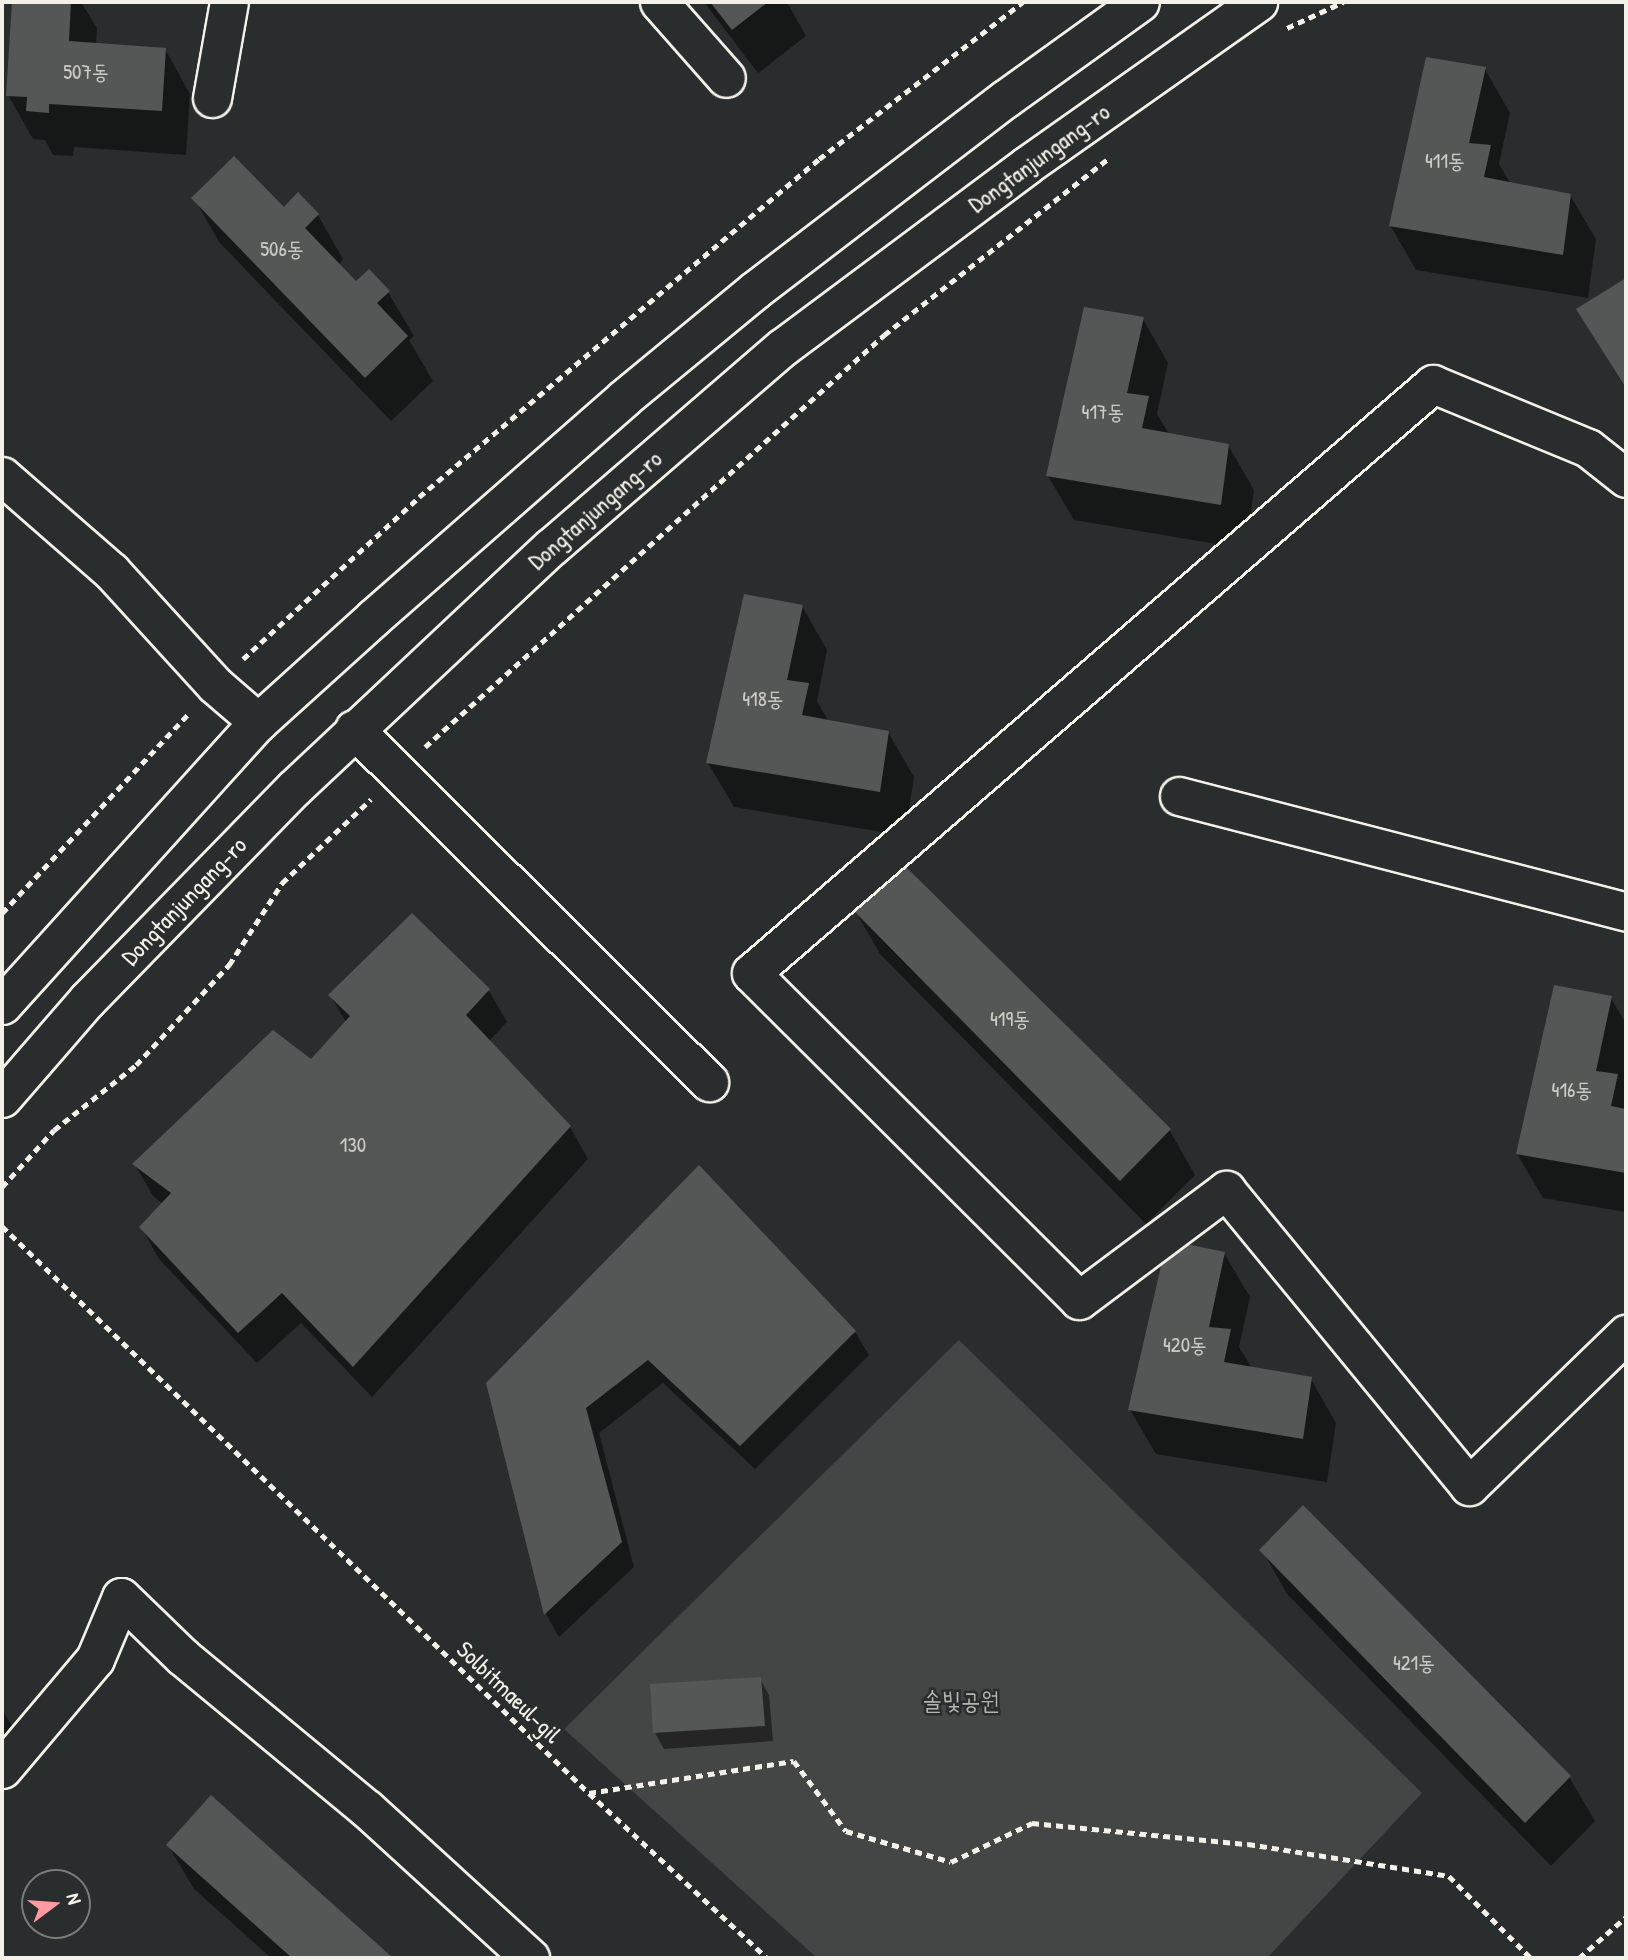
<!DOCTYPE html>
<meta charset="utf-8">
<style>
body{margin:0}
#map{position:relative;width:1628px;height:1960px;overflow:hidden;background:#2a2d2e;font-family:"Patrick Hand","Poor Story",sans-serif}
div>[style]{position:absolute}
.green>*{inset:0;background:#444645}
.shadow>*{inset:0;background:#0007}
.building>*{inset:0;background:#555756}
.path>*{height:4.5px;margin-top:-2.25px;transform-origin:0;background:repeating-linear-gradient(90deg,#f4f1e8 0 7px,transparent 0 12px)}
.roads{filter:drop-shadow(2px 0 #f4f1e8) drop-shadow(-2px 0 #f4f1e8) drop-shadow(0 2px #f4f1e8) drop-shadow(0 -2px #f4f1e8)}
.minor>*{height:37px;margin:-18.5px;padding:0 18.5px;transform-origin:18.5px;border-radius:18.5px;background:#2a2d2e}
span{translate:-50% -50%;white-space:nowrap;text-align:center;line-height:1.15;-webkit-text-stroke:5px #2a2d2e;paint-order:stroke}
.number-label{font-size:21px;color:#cccac4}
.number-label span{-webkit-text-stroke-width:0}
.street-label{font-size:24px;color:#f4f1e8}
.park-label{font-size:24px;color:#b6b5af}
.frame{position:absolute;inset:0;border:4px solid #f4f1e8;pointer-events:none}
.north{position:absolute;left:21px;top:1869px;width:70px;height:70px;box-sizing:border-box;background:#2a2d2e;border:2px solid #7b7b78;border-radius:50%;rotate:74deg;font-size:19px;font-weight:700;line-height:28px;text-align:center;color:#f4f1e8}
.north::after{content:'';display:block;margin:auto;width:24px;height:32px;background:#ff9aa2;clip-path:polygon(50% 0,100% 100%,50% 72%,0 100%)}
</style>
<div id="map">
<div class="green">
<i style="clip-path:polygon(959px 1340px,1422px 1793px,1267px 1958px,817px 1958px,564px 1729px)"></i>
</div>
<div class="shadow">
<i style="clip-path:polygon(13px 2px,81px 2px,97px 28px,96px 45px,165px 49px,190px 94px,186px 155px,74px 147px,73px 156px,53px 155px,45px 140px,33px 139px,8px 95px)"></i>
<i style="clip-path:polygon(704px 2px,787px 2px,806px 36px,758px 73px)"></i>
<i style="clip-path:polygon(1485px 69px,1510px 113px,1499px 164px,1511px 184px,1570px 195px,1596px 239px,1588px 298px,1416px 270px,1390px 225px)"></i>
<i style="clip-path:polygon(298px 195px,318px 215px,343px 259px,338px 265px,356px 284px,388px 292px,414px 336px,409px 340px,433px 381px,391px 421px,219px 242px,194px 198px,284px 209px)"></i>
<i style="clip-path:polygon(1625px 281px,1626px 282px,1626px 389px,1578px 310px)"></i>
<i style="clip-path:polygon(1143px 319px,1168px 363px,1157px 414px,1169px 434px,1228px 445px,1254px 490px,1246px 549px,1074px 520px,1048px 476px)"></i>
<i style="clip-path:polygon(802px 606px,827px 650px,817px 701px,829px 722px,888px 732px,914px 777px,905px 836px,734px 807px,708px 763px)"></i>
<i style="clip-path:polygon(900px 864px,1170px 1131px,1195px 1175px,1146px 1224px,880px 954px,854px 909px)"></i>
<i style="clip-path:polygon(412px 915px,489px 991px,507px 1022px,489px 1041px,570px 1127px,588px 1159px,372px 1397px,301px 1323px,257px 1363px,159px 1259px,141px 1227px,163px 1204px,153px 1196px,135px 1165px,311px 1061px,346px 1022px,330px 995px)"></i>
<i style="clip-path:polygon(1611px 998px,1626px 1024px,1626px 1212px,1543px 1198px,1517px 1154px)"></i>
<i style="clip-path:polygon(699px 1167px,855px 1332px,869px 1355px,755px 1469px,663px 1383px,599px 1433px,634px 1567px,559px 1637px,546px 1614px,488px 1384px)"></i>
<i style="clip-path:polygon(1224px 1253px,1250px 1297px,1239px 1347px,1252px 1368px,1311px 1379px,1336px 1423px,1327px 1482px,1156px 1454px,1130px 1410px)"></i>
<i style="clip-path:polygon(1262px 1550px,1569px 1777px,1595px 1821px,1551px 1866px,1287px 1594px)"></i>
<i style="clip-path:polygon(760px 1679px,769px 1695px,773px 1741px,664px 1749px,655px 1733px)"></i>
<i style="clip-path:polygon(2px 1709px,12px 1726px,9px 1778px,2px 1778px)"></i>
<i style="clip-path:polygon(211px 1797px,390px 1958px,271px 1958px,194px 1889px,168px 1845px)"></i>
</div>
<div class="building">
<i style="clip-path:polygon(12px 2px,71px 2px,69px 41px,166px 48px,162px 111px,49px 104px,49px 113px,26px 111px,27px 97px,6px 96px)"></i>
<i style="clip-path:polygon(710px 2px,768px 2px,732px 30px)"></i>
<i style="clip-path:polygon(1426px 57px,1486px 67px,1469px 143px,1491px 145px,1484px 177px,1571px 194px,1563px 255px,1389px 226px)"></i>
<i style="clip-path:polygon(234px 156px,284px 207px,298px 192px,319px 214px,305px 228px,356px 281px,369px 269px,390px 291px,377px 303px,408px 336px,365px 378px,191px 198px)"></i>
<i style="clip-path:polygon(1626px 278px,1626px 388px,1576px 309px)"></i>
<i style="clip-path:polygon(1084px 307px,1144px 317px,1127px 393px,1149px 396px,1142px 428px,1229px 444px,1221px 505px,1046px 476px)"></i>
<i style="clip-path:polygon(744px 594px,803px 605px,787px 680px,809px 683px,802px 715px,889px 731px,880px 792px,706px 763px)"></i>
<i style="clip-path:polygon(900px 861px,1171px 1129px,1120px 1181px,852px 909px)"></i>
<i style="clip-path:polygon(412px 913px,490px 989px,466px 1015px,571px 1126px,353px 1367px,282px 1293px,238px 1333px,139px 1227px,171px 1193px,132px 1164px,273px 1030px,311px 1059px,350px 1016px,328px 995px)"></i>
<i style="clip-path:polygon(1554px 985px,1612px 996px,1596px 1071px,1618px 1074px,1611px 1106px,1626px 1109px,1626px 1173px,1516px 1154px)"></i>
<i style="clip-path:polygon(699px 1165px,856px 1331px,740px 1446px,648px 1360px,586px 1408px,622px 1542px,544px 1615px,486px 1383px)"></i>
<i style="clip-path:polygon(1167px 1240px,1225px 1252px,1209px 1327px,1231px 1329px,1224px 1362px,1312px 1377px,1303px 1439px,1128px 1410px)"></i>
<i style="clip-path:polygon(1303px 1505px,1571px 1776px,1525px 1823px,1259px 1550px)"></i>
<i style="clip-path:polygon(761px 1677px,765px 1726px,653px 1733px,650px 1684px)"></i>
<i style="clip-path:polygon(211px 1795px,393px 1958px,292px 1958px,166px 1845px)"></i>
</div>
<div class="path">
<i style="left:1287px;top:28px;width:62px;rotate:-24.9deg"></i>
<i style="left:243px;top:659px;width:239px;rotate:-42.6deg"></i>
<i style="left:419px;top:497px;width:524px;rotate:-40.2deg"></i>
<i style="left:819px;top:159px;width:257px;rotate:-37.6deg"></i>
<i style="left:425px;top:747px;width:617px;rotate:-41.91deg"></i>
<i style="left:884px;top:335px;width:285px;rotate:-38.2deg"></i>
<i style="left:2px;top:913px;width:275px;rotate:-46.9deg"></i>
<i style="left:2px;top:1187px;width:77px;rotate:-47.6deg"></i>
<i style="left:54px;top:1130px;width:105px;rotate:-38.4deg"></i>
<i style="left:136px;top:1065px;width:137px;rotate:-47.1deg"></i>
<i style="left:229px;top:965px;width:98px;rotate:-57.1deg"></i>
<i style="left:282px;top:883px;width:122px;rotate:-43.3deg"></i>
<i style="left:2px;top:1226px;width:816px;rotate:44.01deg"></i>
<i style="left:589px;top:1793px;width:243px;rotate:42.8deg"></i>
<i style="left:589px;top:1793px;width:207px;rotate:-8.9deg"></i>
<i style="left:794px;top:1761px;width:87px;rotate:53.4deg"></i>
<i style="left:846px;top:1831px;width:109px;rotate:16.4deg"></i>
<i style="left:951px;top:1862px;width:90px;rotate:-25.7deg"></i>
<i style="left:1032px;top:1823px;width:217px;rotate:5.6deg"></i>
<i style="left:1248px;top:1844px;width:204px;rotate:9deg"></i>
<i style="left:1449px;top:1876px;width:116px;rotate:45deg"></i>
<i style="left:1579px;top:1958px;width:62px;rotate:-41.1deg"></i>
</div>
<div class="roads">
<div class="minor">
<i style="left:659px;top:2px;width:101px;rotate:48.6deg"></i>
<i style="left:212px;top:98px;width:97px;rotate:-80deg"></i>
<i style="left:2px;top:476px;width:145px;rotate:41.1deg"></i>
<i style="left:111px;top:571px;width:154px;rotate:47.6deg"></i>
<i style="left:215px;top:685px;width:57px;rotate:40.7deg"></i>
<i style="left:1626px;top:478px;width:48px;rotate:-141.7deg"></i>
<i style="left:1588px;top:448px;width:168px;rotate:-157.6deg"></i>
<i style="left:1433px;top:384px;width:901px;rotate:139.18deg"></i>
<i style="left:751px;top:973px;width:463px;rotate:44.9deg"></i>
<i style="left:1079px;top:1300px;width:184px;rotate:-36.8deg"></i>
<i style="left:1226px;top:1190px;width:383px;rotate:50.6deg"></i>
<i style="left:1469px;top:1486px;width:219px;rotate:-44.1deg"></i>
<i style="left:354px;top:729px;width:501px;rotate:44.84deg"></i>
<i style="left:1179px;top:796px;width:462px;rotate:14.5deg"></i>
<i style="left:2px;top:1005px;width:382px;rotate:-47.9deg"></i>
<i style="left:258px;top:722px;width:155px;rotate:-42.1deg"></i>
<i style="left:373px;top:618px;width:334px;rotate:-41.2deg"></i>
<i style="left:624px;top:398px;width:170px;rotate:-39.5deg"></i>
<i style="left:755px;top:290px;width:315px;rotate:-37.4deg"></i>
<i style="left:1005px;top:99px;width:166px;rotate:-35.7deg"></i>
<i style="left:2px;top:1098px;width:130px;rotate:-49.1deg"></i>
<i style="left:87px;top:1000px;width:296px;rotate:-45.7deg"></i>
<i style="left:294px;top:788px;width:352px;rotate:-43.2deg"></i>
<i style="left:551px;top:547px;width:306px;rotate:-40.8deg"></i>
<i style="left:783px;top:347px;width:304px;rotate:-36.7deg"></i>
<i style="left:1027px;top:165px;width:283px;rotate:-35.2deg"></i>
<i style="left:2px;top:1769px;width:144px;rotate:-49.8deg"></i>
<i style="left:95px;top:1659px;width:67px;rotate:-67.2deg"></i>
<i style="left:121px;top:1597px;width:86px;rotate:44.1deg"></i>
<i style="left:183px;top:1657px;width:239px;rotate:39.6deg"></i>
<i style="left:367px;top:1809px;width:221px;rotate:42.4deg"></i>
</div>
</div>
<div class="number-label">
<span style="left:86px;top:72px">507동</span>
<span style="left:1445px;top:161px">411동</span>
<span style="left:282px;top:249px">506동</span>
<span style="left:1103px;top:412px">417동</span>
<span style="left:763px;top:699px">418동</span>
<span style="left:1010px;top:1019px">419동</span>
<span style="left:1572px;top:1090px">416동</span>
<span style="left:353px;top:1145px">130</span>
<span style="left:1185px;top:1345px">420동</span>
<span style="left:1414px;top:1663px">421동</span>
</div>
<div class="street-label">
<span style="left:1039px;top:158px;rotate:-36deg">Dongtanjungang-ro</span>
<span style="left:595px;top:510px;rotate:-41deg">Dongtanjungang-ro</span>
<span style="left:184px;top:901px;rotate:-46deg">Dongtanjungang-ro</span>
<span style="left:509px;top:1692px;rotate:44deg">Solbitmaeul-gil</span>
</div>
<div class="park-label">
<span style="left:961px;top:1701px">솔빛공원</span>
</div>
<div class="frame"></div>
<div class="north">N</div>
</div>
